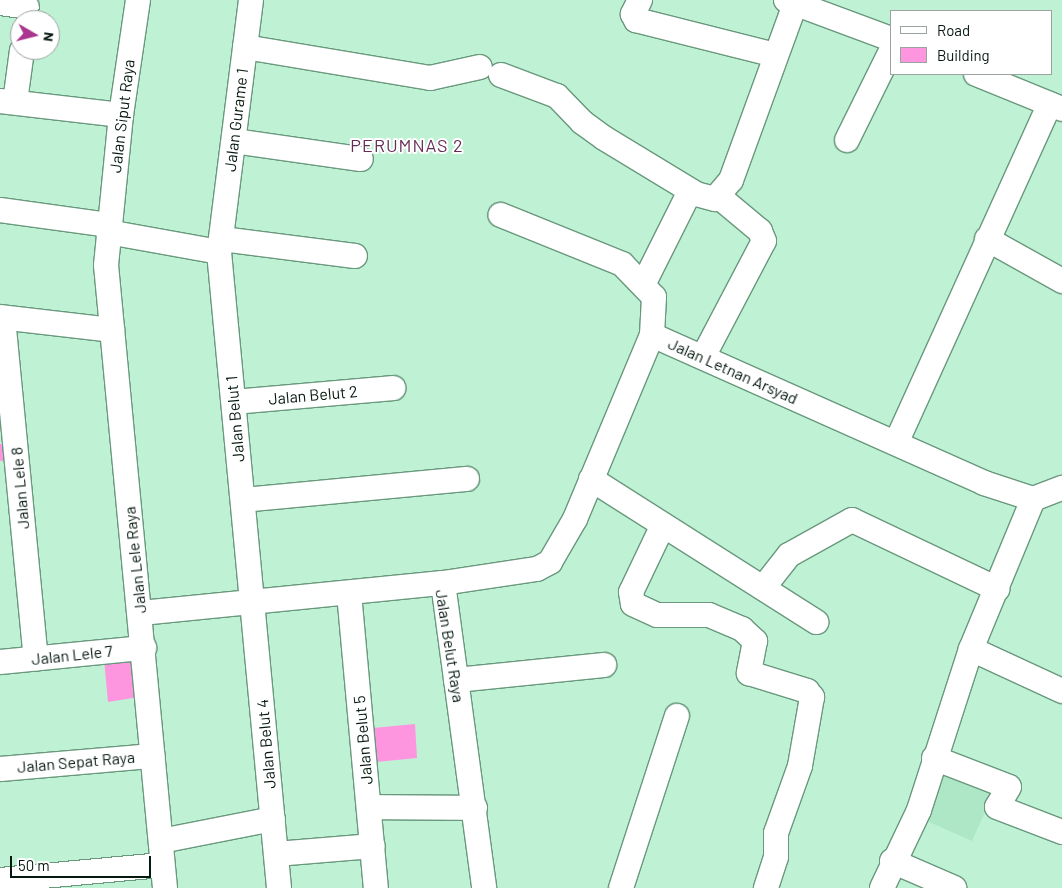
<!DOCTYPE html>
<style>
body{margin:0}
#map{position:relative;width:1062px;height:888px;overflow:hidden;background:#bff1d4;font-family:Barlow,sans-serif}
div>[style]{position:absolute}
.built>*{inset:0;background:#aee7c6}
.building>*{inset:0;background:#fe95df}
.roads{filter:drop-shadow(1px 0 #69987d) drop-shadow(-1px 0 #69987d) drop-shadow(0 1px #69987d) drop-shadow(0 -1px #69987d)}
.minor>*{height:24px;margin:-12px;padding:0 12px;transform-origin:12px;border-radius:12px;background:#fff}
span{translate:-50% -50%;white-space:nowrap;text-align:center;line-height:1.15;-webkit-text-stroke:4px #fff;paint-order:stroke}
.street-label{font-size:16px;color:#06190f}
.neighbourhood-label{font-size:18px;color:#662d57;letter-spacing:1px}
.legend{position:absolute;left:890px;top:10px;width:162px;height:65px;box-sizing:border-box;background:#fff;border:1px solid #9ba39f;margin:0;padding:6px 9px;list-style:none;font-size:15px;color:#06190f}
.legend li{display:flex;align-items:center;gap:10px;height:25px}
.legend b{width:25px;border:1px solid #9ba39f}
.north{position:absolute;left:10px;top:10px;width:50px;height:50px;box-sizing:border-box;background:#fff;border:1px solid #9ba39f;border-radius:50%;rotate:98deg;font-size:14px;font-weight:700;line-height:20px;text-align:center;color:#06190f}
.north::after{content:'';display:block;margin:auto;width:18px;height:22px;background:#aa358e;clip-path:polygon(50% 0,100% 100%,50% 72%,0 100%)}
.scale{position:absolute;left:10px;top:856px;width:141px;height:22px;box-sizing:border-box;border:2px solid #06190f;border-top:0;padding-left:6px;font-size:15px;line-height:18px;white-space:nowrap;color:#06190f;-webkit-text-stroke:4px #fff;paint-order:stroke}
</style>
<div id="map">
<div class="built">
<i style="clip-path:polygon(937px 764px,996px 787px,972px 841px,920px 818px)"></i>
</div>
<div class="building">
<i style="clip-path:polygon(0 444px,5px 444px,7px 460px,0 461px)"></i>
<i style="clip-path:polygon(141px 654px,145px 696px,108px 702px,104px 659px)"></i>
<i style="clip-path:polygon(415px 724px,417px 758px,376px 762px,373px 728px)"></i>
</div>
<div class="roads">
<div class="minor">
<i style="left:138px;top:0;width:116px;rotate:98.4deg"></i>
<i style="left:121px;top:115px;width:151px;rotate:95.7deg"></i>
<i style="left:106px;top:265px;width:626px;rotate:84.59deg"></i>
<i style="left:251px;top:0;width:254px;rotate:97.2deg"></i>
<i style="left:219px;top:252px;width:639px;rotate:84.61deg"></i>
<i style="left:640px;top:0;width:16px;rotate:117deg"></i>
<i style="left:633px;top:14px;width:7px;rotate:63deg"></i>
<i style="left:636px;top:20px;width:143px;rotate:14.1deg"></i>
<i style="left:786px;top:0;width:112px;rotate:20.4deg"></i>
<i style="left:0;top:3px;width:27px;rotate:8deg"></i>
<i style="left:245px;top:47px;width:188px;rotate:9.5deg"></i>
<i style="left:430px;top:78px;width:51px;rotate:-12.4deg"></i>
<i style="left:976px;top:74px;width:93px;rotate:22.1deg"></i>
<i style="left:501px;top:75px;width:60px;rotate:20.6deg"></i>
<i style="left:557px;top:96px;width:36px;rotate:46deg"></i>
<i style="left:582px;top:122px;width:27px;rotate:36deg"></i>
<i style="left:604px;top:138px;width:108px;rotate:31.3deg"></i>
<i style="left:696px;top:194px;width:20px;rotate:15deg"></i>
<i style="left:715px;top:199px;width:25px;rotate:-50deg"></i>
<i style="left:731px;top:180px;width:187px;rotate:-70deg"></i>
<i style="left:0;top:101px;width:122px;rotate:6.6deg"></i>
<i style="left:15px;top:102px;width:52px;rotate:-82.3deg"></i>
<i style="left:847px;top:140px;width:99px;rotate:-63.7deg"></i>
<i style="left:234px;top:141px;width:128px;rotate:8.1deg"></i>
<i style="left:0;top:210px;width:109px;rotate:7.9deg"></i>
<i style="left:108px;top:232px;width:113px;rotate:10.2deg"></i>
<i style="left:222px;top:239px;width:134px;rotate:7.3deg"></i>
<i style="left:987px;top:239px;width:86px;rotate:29.2deg"></i>
<i style="left:644px;top:283px;width:103px;rotate:-63.4deg"></i>
<i style="left:0;top:317px;width:113px;rotate:6.6deg"></i>
<i style="left:3px;top:318px;width:342px;rotate:84.5deg"></i>
<i style="left:652px;top:335px;width:363px;rotate:24deg"></i>
<i style="left:984px;top:483px;width:52px;rotate:18.1deg"></i>
<i style="left:1033px;top:499px;width:31px;rotate:-21deg"></i>
<i style="left:703px;top:357px;width:131px;rotate:-62.3deg"></i>
<i style="left:764px;top:241px;width:11px;rotate:-112deg"></i>
<i style="left:760px;top:231px;width:55px;rotate:-140.2deg"></i>
<i style="left:234px;top:402px;width:160px;rotate:-5deg"></i>
<i style="left:896px;top:443px;width:372px;rotate:-65.6deg"></i>
<i style="left:591px;top:479px;width:267px;rotate:32.4deg"></i>
<i style="left:243px;top:500px;width:225px;rotate:-5.4deg"></i>
<i style="left:663px;top:525px;width:74px;rotate:115.5deg"></i>
<i style="left:631px;top:592px;width:12px;rotate:81deg"></i>
<i style="left:633px;top:604px;width:26px;rotate:25deg"></i>
<i style="left:657px;top:615px;width:52px"></i>
<i style="left:709px;top:615px;width:36px;rotate:23deg"></i>
<i style="left:742px;top:629px;width:18px;rotate:43deg"></i>
<i style="left:755px;top:641px;width:33px;rotate:101deg"></i>
<i style="left:749px;top:673px;width:61px;rotate:17.2deg"></i>
<i style="left:807px;top:691px;width:8px;rotate:50deg"></i>
<i style="left:812px;top:697px;width:70px;rotate:99.9deg"></i>
<i style="left:800px;top:766px;width:71px;rotate:109.7deg"></i>
<i style="left:776px;top:833px;width:24px;rotate:90deg"></i>
<i style="left:776px;top:857px;width:33px;rotate:108deg"></i>
<i style="left:443px;top:583px;width:308px;rotate:82.3deg"></i>
<i style="left:763px;top:588px;width:42px;rotate:-51.8deg"></i>
<i style="left:789px;top:555px;width:72px;rotate:-29.1deg"></i>
<i style="left:852px;top:520px;width:161px;rotate:25.4deg"></i>
<i style="left:349px;top:593px;width:296px;rotate:84.8deg"></i>
<i style="left:141px;top:613px;width:303px;rotate:-5.7deg"></i>
<i style="left:443px;top:583px;width:95px;rotate:-8.5deg"></i>
<i style="left:537px;top:569px;width:15px;rotate:-28deg"></i>
<i style="left:550px;top:562px;width:50px;rotate:-59.8deg"></i>
<i style="left:575px;top:519px;width:199px;rotate:-67.3deg"></i>
<i style="left:652px;top:335px;width:38px;rotate:-87deg"></i>
<i style="left:654px;top:297px;width:46px;rotate:-134.1deg"></i>
<i style="left:622px;top:264px;width:131px;rotate:-158deg"></i>
<i style="left:971px;top:649px;width:100px;rotate:24.8deg"></i>
<i style="left:0;top:662px;width:145px;rotate:-5.6deg"></i>
<i style="left:456px;top:680px;width:149px;rotate:-5.8deg"></i>
<i style="left:934px;top:758px;width:80px;rotate:21.1deg"></i>
<i style="left:1009px;top:787px;width:23px;rotate:121deg"></i>
<i style="left:997px;top:807px;width:70px;rotate:21deg"></i>
<i style="left:0;top:769px;width:153px;rotate:-4.9deg"></i>
<i style="left:369px;top:807px;width:106px;rotate:0.5deg"></i>
<i style="left:161px;top:841px;width:114px;rotate:-11.1deg"></i>
<i style="left:276px;top:854px;width:97px;rotate:-4.7deg"></i>
<i style="left:892px;top:861px;width:68px;rotate:23.5deg"></i>
<i style="left:0;top:880px;width:163px;rotate:-5.3deg"></i>
<i style="left:621px;top:888px;width:181px;rotate:-72deg"></i>
<i style="left:882px;top:888px;width:86px;rotate:-64.6deg"></i>
<i style="left:919px;top:810px;width:169px;rotate:-72.1deg"></i>
<i style="left:971px;top:649px;width:162px;rotate:-67.5deg"></i>
</div>
</div>
<div class="street-label">
<span style="left:122px;top:116px;rotate:-83deg">Jalan Siput Raya</span>
<span style="left:236px;top:120px;rotate:-83deg">Jalan Gurame 1</span>
<span style="left:733px;top:371px;rotate:24deg">Jalan Letnan Arsyad</span>
<span style="left:313px;top:395px;rotate:-5deg">Jalan Belut 2</span>
<span style="left:235px;top:419px;rotate:-95deg">Jalan Belut 1</span>
<span style="left:20px;top:488px;rotate:-95deg">Jalan Lele 8</span>
<span style="left:135px;top:560px;rotate:-96deg">Jalan Lele Raya</span>
<span style="left:450px;top:646px;rotate:81deg">Jalan Belut Raya</span>
<span style="left:72px;top:655px;rotate:-6deg">Jalan Lele 7</span>
<span style="left:363px;top:740px;rotate:-95deg">Jalan Belut 5</span>
<span style="left:266px;top:744px;rotate:-95deg">Jalan Belut 4</span>
<span style="left:76px;top:762px;rotate:-5deg">Jalan Sepat Raya</span>
</div>
<div class="neighbourhood-label">
<span style="left:407px;top:145px">PERUMNAS 2</span>
</div>
<ul class="legend">
<li><b style="height:6px;background:#fff"></b>Road</li>
<li><b style="height:14px;background:#fe95df"></b>Building</li>
</ul>
<div class="north">N</div>
<div class="scale">50 m</div>
</div>
